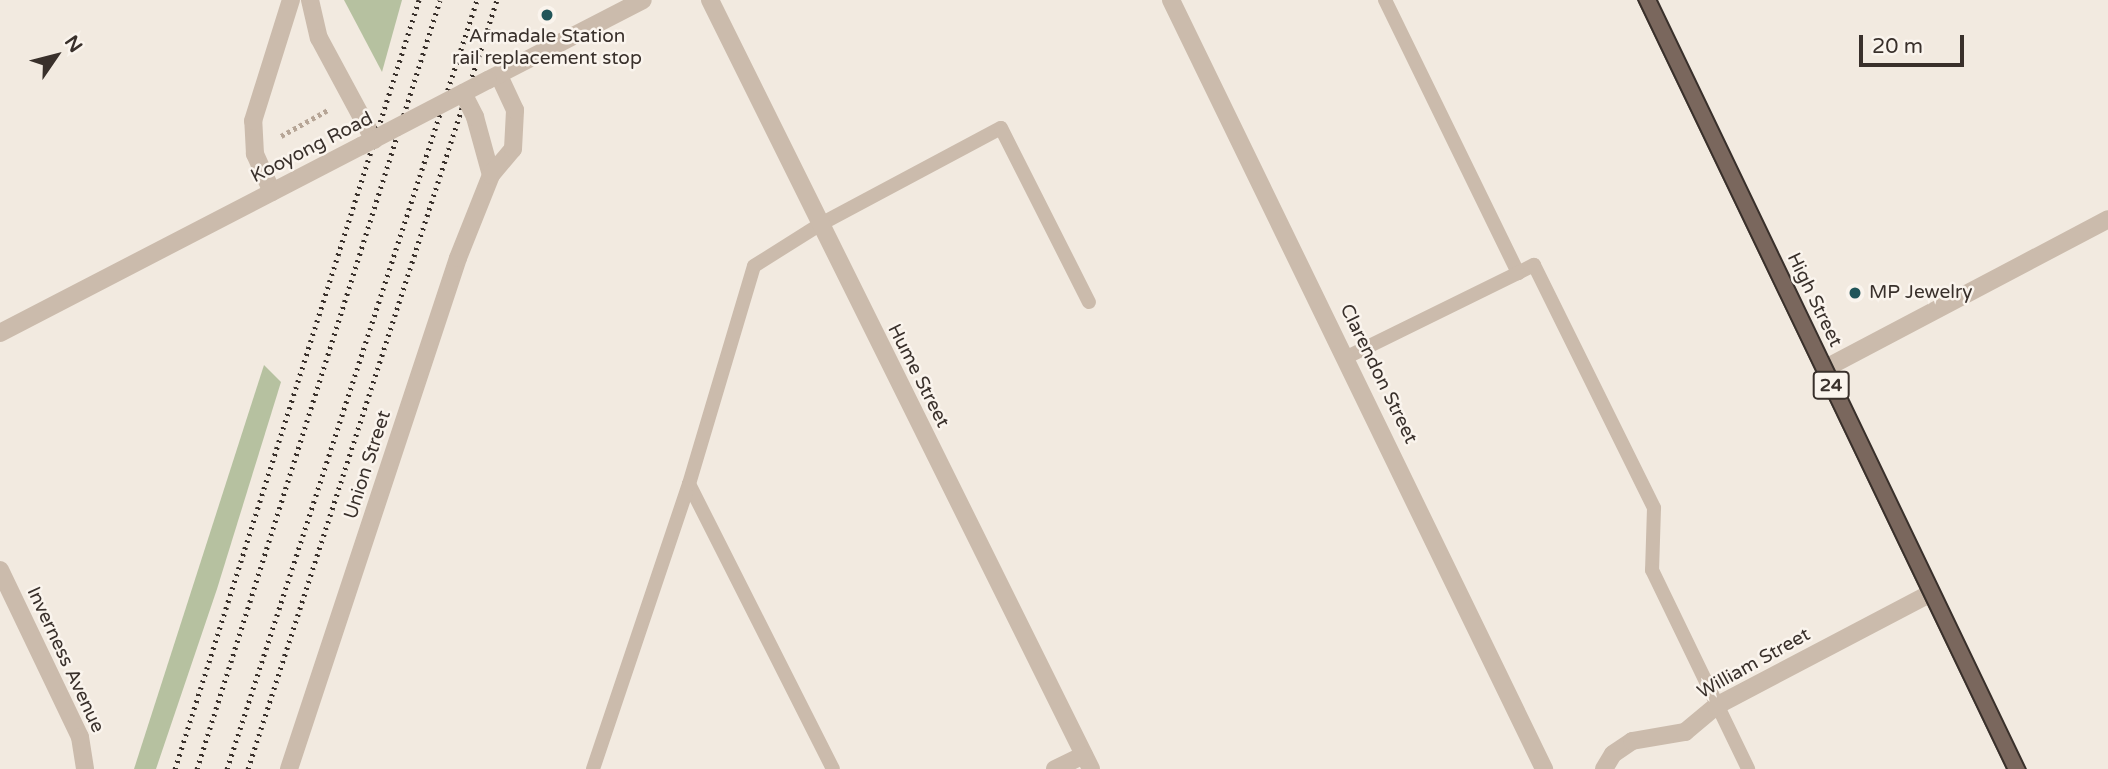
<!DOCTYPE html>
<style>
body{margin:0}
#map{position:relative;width:2108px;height:769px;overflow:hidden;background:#f2eae0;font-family:"Varela Round",sans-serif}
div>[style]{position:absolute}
.green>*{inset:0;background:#b6c1a0}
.path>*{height:4.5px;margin-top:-2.25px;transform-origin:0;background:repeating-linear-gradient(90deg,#b6a596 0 3.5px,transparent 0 7px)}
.service>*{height:14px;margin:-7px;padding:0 7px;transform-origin:7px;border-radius:7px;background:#cbbbac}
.minor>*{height:18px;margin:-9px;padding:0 9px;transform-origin:9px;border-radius:9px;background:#cbbbac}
.tertiary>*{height:18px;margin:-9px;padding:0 9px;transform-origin:9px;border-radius:9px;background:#cbbbac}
.primary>*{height:18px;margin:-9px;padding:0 9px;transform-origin:9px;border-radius:9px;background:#7a675d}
.tram>*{height:2px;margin:-1px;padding:0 1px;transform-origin:1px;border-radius:1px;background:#39302b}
.rail>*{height:5px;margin-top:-2.5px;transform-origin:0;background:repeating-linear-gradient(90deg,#39302b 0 2px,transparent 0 7px)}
.minor-bridge>*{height:18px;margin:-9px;padding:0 9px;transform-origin:9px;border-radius:9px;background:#cbbbac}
.tertiary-bridge>*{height:18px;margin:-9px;padding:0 9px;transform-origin:9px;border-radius:9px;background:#cbbbac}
.dots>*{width:19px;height:19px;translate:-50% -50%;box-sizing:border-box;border:4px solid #faf4ed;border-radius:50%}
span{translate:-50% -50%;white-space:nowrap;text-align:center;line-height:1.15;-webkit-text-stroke:5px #faf4ed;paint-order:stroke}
.shield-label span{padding:2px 5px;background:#faf4ed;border:2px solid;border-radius:5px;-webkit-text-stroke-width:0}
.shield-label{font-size:18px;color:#39302b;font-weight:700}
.poi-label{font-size:19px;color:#39302b}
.left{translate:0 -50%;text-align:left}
.street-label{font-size:19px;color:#39302b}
.north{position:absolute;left:21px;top:21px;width:70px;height:70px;-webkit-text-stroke:5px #faf4ed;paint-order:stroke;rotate:55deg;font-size:19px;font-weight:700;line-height:28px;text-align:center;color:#39302b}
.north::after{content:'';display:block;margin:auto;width:24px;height:32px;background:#39302b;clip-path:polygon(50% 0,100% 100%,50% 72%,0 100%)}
.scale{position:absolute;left:1859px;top:35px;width:105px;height:32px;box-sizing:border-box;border:4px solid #39302b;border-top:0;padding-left:9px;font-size:21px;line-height:24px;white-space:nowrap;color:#39302b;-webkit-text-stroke:5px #faf4ed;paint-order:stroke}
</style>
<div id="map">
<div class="green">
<i style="clip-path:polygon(344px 0,402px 0,382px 72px)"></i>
<i style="clip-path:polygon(264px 365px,281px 382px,217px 589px,156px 769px,134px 769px)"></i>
</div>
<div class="path">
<i style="left:281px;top:136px;width:54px;rotate:-29deg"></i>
</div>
<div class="service">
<i style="left:1385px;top:0;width:304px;rotate:64deg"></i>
<i style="left:1518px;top:273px;width:18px;rotate:-27deg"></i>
<i style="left:1534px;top:265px;width:271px;rotate:63.7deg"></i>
<i style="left:1654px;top:508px;width:62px;rotate:91.8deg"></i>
<i style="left:1652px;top:570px;width:221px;rotate:64.2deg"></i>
<i style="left:1347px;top:357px;width:191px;rotate:-26.2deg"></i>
<i style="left:689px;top:484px;width:319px;rotate:63.2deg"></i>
<i style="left:593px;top:769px;width:301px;rotate:-71.4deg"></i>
<i style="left:689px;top:484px;width:227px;rotate:-73.4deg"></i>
<i style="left:754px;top:266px;width:77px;rotate:-32.2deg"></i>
<i style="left:819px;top:225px;width:206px;rotate:-28.1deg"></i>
<i style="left:1001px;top:128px;width:195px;rotate:63.2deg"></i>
</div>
<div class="minor">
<i style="left:310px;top:0;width:39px;rotate:77deg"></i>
<i style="left:319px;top:38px;width:116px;rotate:61.7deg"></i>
<i style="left:710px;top:0;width:858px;rotate:63.64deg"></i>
<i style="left:1171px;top:0;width:855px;rotate:64.12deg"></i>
<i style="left:475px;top:117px;width:60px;rotate:74.6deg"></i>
<i style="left:272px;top:192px;width:42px;rotate:-114.1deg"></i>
<i style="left:255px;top:154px;width:33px;rotate:-93deg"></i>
<i style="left:253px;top:121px;width:127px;rotate:-72.6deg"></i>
<i style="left:1824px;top:369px;width:321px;rotate:-27.8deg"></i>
<i style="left:0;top:570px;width:185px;rotate:64.4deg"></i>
<i style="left:80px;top:737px;width:32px;rotate:81deg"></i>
<i style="left:289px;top:769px;width:538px;rotate:-71.7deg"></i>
<i style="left:458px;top:258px;width:89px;rotate:-68.3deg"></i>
<i style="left:491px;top:175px;width:34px;rotate:-50deg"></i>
<i style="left:513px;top:149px;width:39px;rotate:-87deg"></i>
<i style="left:515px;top:110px;width:38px;rotate:-115deg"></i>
<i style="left:1055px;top:769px;width:32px;rotate:-26deg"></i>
<i style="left:1604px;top:769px;width:17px;rotate:-59deg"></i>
<i style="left:1613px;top:754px;width:23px;rotate:-34deg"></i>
<i style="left:1632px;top:741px;width:54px;rotate:-9.6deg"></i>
<i style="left:1685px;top:732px;width:40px;rotate:-40deg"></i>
<i style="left:1716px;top:706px;width:243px;rotate:-27.7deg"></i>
</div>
<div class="tertiary">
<i style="left:488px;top:80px;width:174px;rotate:-27.3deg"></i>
<i style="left:0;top:333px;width:407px;rotate:-27.4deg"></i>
</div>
<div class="primary">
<i style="left:1647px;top:0;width:853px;rotate:64.37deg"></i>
</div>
<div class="tram">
<i style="left:1638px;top:0;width:853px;rotate:64.37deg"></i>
<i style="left:1657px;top:0;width:853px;rotate:64.37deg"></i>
</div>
<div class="rail">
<i style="left:175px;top:769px;width:807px;rotate:-72.4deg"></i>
<i style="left:197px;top:769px;width:806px;rotate:-72.46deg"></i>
<i style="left:227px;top:769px;width:809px;rotate:-71.99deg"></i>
<i style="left:248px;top:769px;width:808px;rotate:-72.06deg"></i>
</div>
<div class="minor-bridge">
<i style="left:463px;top:93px;width:27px;rotate:63deg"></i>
</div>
<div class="tertiary-bridge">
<i style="left:361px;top:146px;width:143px;rotate:-27.5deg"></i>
</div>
<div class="dots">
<i style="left:547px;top:15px;background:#215559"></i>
<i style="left:1855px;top:293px;background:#215559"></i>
</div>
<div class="shield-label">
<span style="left:1831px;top:385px">24</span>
</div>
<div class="poi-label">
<span style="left:547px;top:48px">Armadale Station<br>rail replacement stop</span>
<span class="left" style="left:1869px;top:293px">MP Jewelry</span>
</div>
<div class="street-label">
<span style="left:312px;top:148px;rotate:-27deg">Kooyong Road</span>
<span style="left:1814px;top:300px;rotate:64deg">High Street</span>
<span style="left:1378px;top:374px;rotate:64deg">Clarendon Street</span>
<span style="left:918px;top:376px;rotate:63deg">Hume Street</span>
<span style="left:368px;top:465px;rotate:-72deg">Union Street</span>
<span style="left:65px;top:660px;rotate:65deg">Inverness Avenue</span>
<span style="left:1754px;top:664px;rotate:-29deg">William Street</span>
</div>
<div class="north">N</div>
<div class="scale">20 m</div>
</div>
